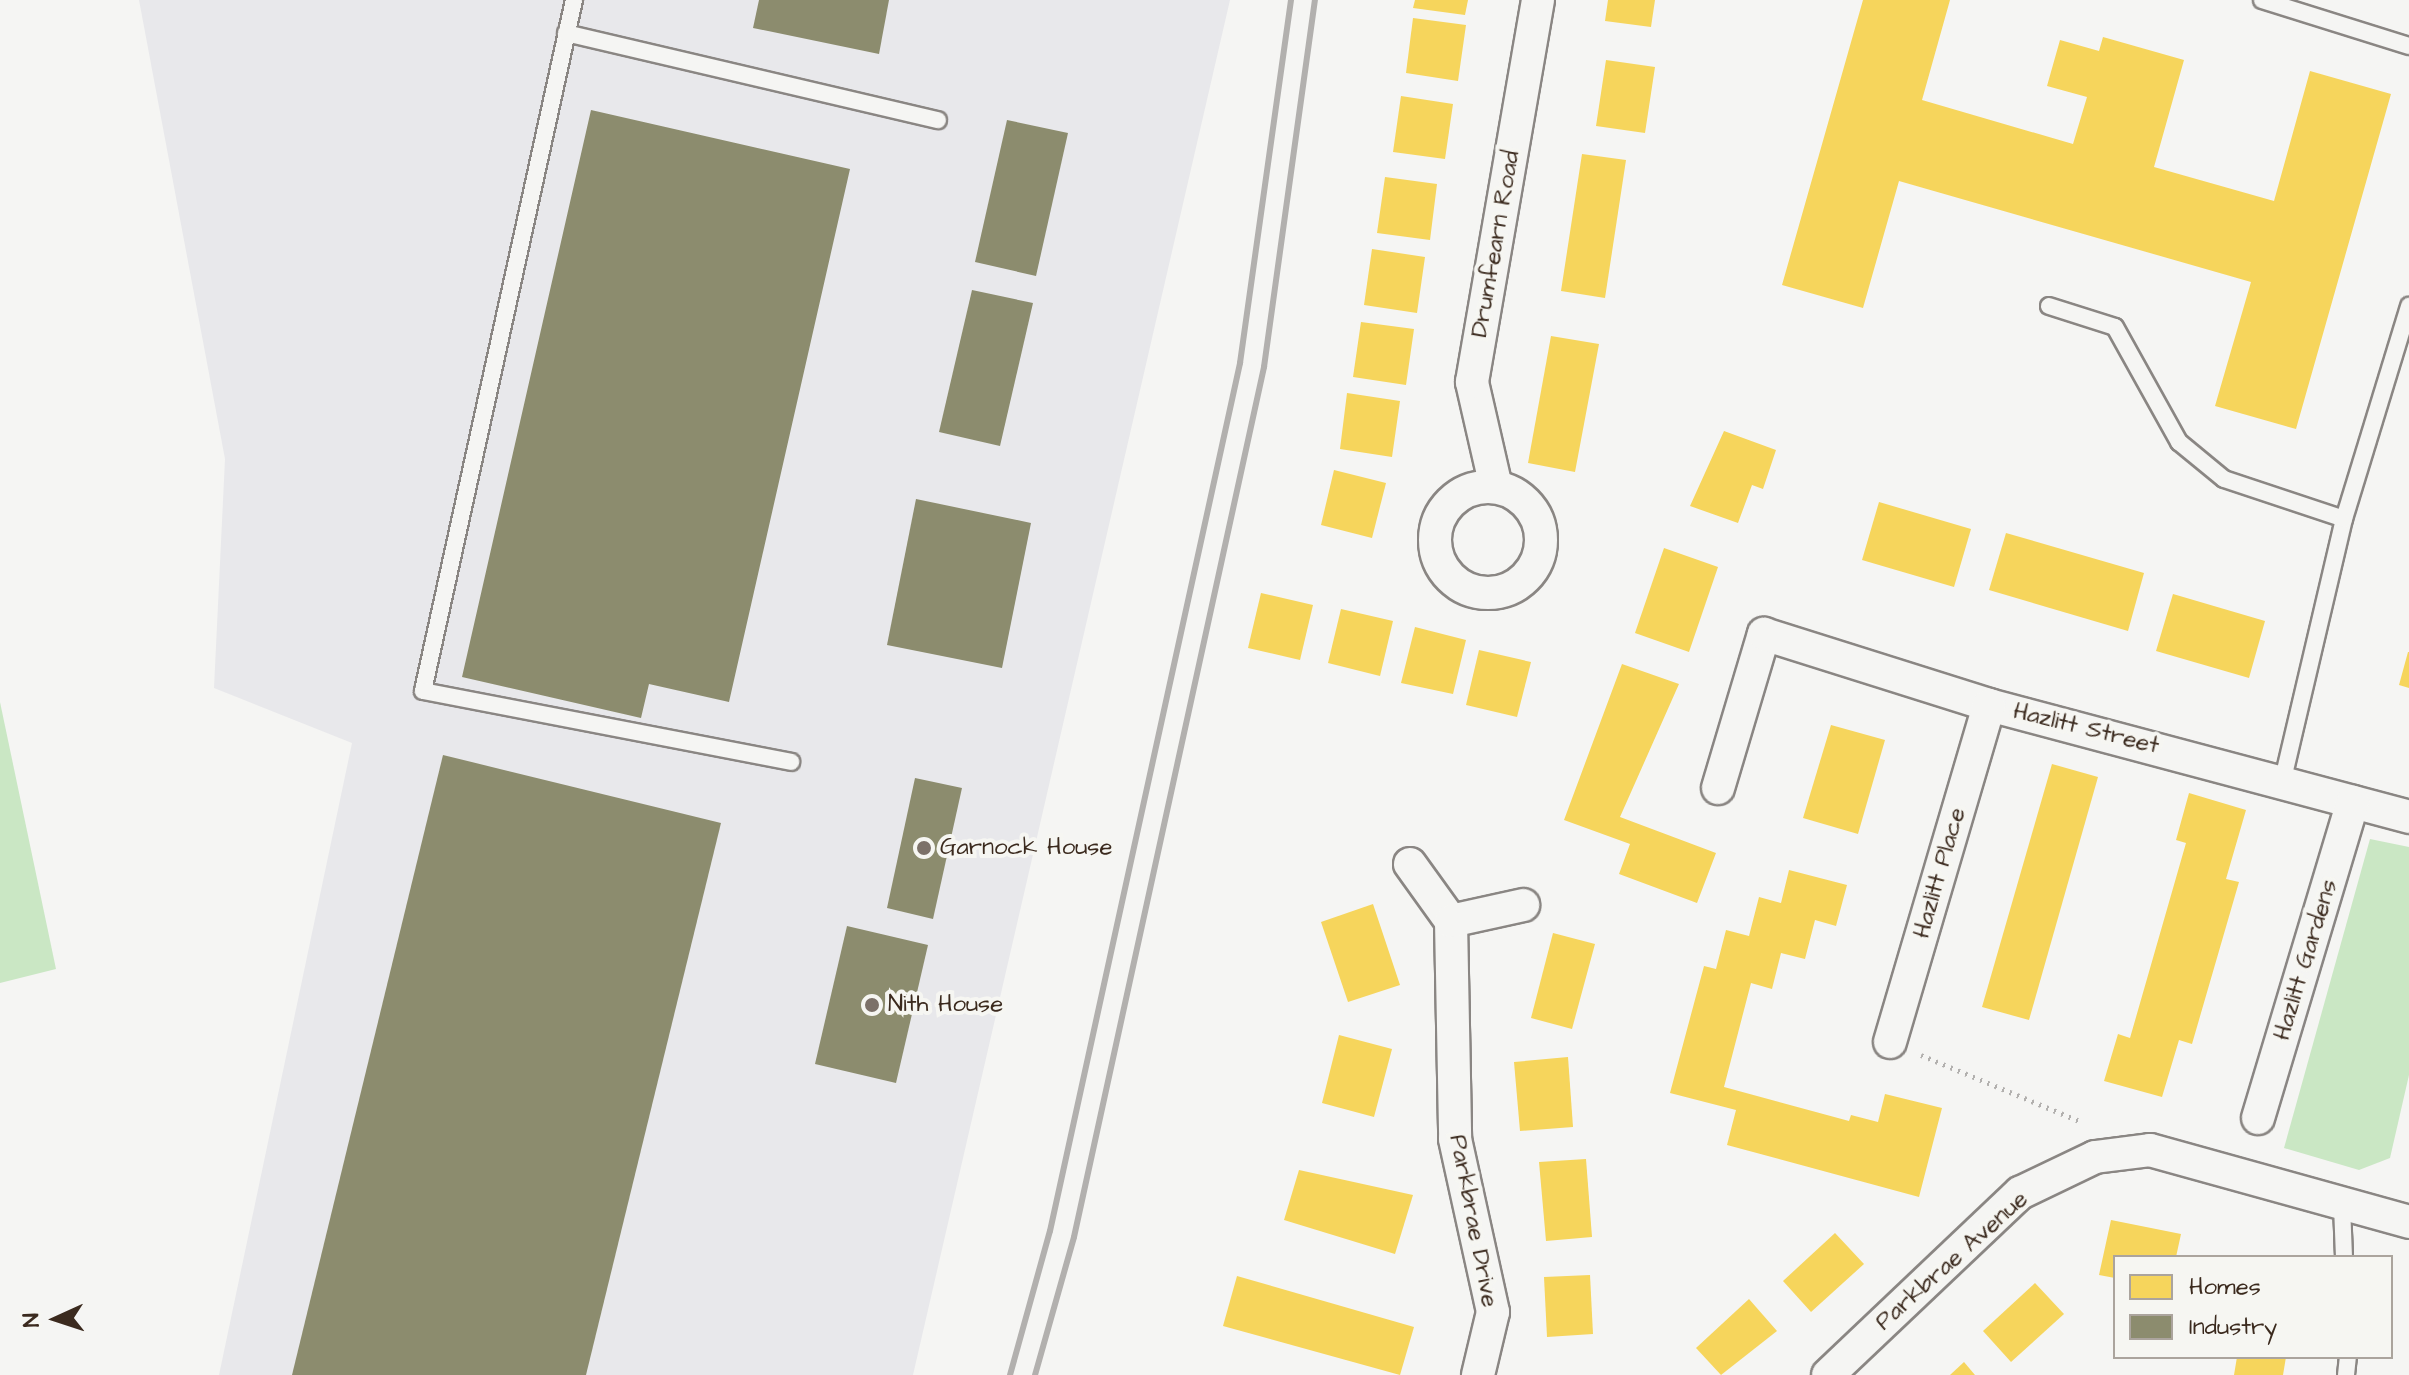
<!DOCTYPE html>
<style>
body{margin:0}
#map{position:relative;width:2409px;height:1375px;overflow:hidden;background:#f5f5f3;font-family:"Architects Daughter",sans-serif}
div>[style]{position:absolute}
.built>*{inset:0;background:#e8e8eb}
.green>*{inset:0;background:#cae7c4}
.homes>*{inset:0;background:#f6d55c}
.industry>*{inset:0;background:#8c8c6e}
.path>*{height:5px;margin-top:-2.5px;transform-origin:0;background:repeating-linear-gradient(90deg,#b2b0ae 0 2px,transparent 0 8px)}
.roads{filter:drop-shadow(2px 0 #8a8683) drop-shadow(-2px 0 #8a8683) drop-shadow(0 2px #8a8683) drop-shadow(0 -2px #8a8683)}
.service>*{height:16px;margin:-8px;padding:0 8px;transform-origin:8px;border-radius:8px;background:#f5f5f3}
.minor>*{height:32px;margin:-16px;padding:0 16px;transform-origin:16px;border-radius:16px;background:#f5f5f3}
.minor>.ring{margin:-16px;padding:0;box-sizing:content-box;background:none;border:32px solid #f5f5f3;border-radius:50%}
.rail>*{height:6px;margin:-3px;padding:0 3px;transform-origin:3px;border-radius:3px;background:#b2b0ae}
.dots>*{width:22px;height:22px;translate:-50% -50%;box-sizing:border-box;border:4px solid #f6f6f2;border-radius:50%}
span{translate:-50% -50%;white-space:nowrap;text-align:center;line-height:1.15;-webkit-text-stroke:8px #f6f6f2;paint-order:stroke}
.street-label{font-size:24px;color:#3b2a1e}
.poi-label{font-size:24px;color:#3b2a1e}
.left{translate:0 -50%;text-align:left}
.legend{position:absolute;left:2113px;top:1255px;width:280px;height:104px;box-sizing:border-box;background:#f6f6f2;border:2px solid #aba49d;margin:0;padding:10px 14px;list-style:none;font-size:24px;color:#3b2a1e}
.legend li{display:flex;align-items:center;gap:16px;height:40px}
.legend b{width:40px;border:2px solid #aba49d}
.north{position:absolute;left:16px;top:1279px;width:80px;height:80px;-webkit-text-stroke:6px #f6f6f2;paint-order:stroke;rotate:267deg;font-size:22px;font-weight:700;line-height:32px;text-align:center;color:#3b2a1e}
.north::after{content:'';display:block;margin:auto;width:28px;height:36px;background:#3b2a1e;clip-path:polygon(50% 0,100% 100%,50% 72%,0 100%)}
</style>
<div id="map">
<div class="built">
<i style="clip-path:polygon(139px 0,1230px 0,913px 1375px,219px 1375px,352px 743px,214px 688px,225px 459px)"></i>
</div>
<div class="green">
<i style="clip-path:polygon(0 702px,56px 969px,0 983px)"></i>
<i style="clip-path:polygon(2370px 839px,2409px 847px,2409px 1075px,2390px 1158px,2359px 1170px,2284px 1148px)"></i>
</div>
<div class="homes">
<i style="clip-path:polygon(1415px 0,1468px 0,1465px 15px,1413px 8px)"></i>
<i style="clip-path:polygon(1608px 0,1655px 0,1651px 27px,1605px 21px)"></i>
<i style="clip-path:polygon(1863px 0,1950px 0,1922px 100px,2073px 144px,2087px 97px,2047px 86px,2060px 40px,2099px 51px,2103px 37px,2184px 60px,2154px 167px,2274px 201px,2310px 71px,2391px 94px,2296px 429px,2215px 406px,2251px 282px,1899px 181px,1863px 308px,1782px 285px)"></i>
<i style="clip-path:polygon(1413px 18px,1466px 25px,1458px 81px,1406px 73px)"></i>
<i style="clip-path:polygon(1606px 60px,1655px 67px,1645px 133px,1596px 126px)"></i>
<i style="clip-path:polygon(1401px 96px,1453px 104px,1445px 159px,1393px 152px)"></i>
<i style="clip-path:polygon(1582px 154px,1626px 160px,1605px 298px,1561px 291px)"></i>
<i style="clip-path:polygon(1385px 177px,1437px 184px,1430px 240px,1377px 233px)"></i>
<i style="clip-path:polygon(1372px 249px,1425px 257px,1417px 313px,1364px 305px)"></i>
<i style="clip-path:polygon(1361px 322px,1414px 329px,1406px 385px,1353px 377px)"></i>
<i style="clip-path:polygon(1551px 336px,1599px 344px,1575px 472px,1528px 463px)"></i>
<i style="clip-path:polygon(1347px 393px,1400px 401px,1392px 457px,1340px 449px)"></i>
<i style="clip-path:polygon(1724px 431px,1776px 450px,1763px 489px,1752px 485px,1738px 523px,1690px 506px)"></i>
<i style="clip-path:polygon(1334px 470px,1386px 483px,1372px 538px,1321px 525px)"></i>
<i style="clip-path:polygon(1879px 502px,1971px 529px,1954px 587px,1862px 560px)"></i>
<i style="clip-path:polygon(2006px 533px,2144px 573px,2128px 631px,1989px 590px)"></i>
<i style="clip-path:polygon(1664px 548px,1718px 567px,1689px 652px,1635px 633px)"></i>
<i style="clip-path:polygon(1261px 593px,1313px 605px,1300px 660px,1248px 648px)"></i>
<i style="clip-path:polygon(2173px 594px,2265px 621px,2249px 678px,2156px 651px)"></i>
<i style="clip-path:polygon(1341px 609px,1393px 621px,1380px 676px,1328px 663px)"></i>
<i style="clip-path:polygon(1415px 627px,1466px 640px,1453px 694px,1401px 683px)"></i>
<i style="clip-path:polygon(1479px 650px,1531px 662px,1517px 717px,1466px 705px)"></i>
<i style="clip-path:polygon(2408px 652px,2409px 652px,2409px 688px,2399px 685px)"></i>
<i style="clip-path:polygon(1622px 664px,1679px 684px,1620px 817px,1716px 853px,1697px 903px,1619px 874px,1630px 844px,1564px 820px)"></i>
<i style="clip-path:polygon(1831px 725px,1885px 740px,1858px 834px,1803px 818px)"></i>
<i style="clip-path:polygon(2052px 764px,2098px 777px,2029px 1020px,1982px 1007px)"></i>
<i style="clip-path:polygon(2189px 793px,2246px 810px,2226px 879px,2239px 882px,2192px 1044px,2179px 1040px,2162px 1097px,2104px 1081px,2118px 1034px,2130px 1038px,2186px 843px,2176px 840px)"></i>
<i style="clip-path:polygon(1789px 870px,1847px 885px,1836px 926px,1815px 920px,1805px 959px,1781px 953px,1772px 989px,1751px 983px,1724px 1087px,1849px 1121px,1851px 1115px,1878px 1122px,1885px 1094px,1942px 1108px,1919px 1197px,1727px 1145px,1736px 1110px,1670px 1093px,1704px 966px,1716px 969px,1726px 930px,1749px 936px,1759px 897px,1781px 903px)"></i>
<i style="clip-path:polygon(1373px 904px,1400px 985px,1348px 1002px,1321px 922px)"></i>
<i style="clip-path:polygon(1553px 933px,1595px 944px,1572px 1029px,1531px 1018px)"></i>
<i style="clip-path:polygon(1339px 1035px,1392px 1049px,1374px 1117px,1322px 1103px)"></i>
<i style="clip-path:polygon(1568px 1057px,1573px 1127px,1520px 1131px,1514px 1062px)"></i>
<i style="clip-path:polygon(1586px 1159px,1592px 1237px,1546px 1241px,1539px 1162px)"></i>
<i style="clip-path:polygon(1299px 1170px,1413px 1195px,1395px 1254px,1284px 1220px)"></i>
<i style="clip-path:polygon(2111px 1220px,2181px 1234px,2176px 1257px,2115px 1257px,2115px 1278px,2099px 1275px)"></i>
<i style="clip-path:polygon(1835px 1233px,1864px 1264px,1811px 1312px,1783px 1281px)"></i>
<i style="clip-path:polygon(1590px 1275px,1593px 1334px,1547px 1337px,1544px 1277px)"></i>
<i style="clip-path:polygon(1237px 1276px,1414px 1327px,1400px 1375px,1223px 1326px)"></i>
<i style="clip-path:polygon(2035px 1283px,2064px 1314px,2011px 1362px,1983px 1331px)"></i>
<i style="clip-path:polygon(1749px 1299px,1777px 1331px,1721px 1375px,1696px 1348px)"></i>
<i style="clip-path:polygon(2237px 1357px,2286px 1357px,2283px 1375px,2234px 1375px)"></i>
<i style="clip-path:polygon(1964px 1362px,1975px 1375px,1950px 1375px)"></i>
</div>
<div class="industry">
<i style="clip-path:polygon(759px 0,889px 0,879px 54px,753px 28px)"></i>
<i style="clip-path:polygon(591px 110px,850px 169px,729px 702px,649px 684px,641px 718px,462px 677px)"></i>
<i style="clip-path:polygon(1007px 120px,1068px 133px,1036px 276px,975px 262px)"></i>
<i style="clip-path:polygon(972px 290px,1033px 303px,1000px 446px,939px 432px)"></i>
<i style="clip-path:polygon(916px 499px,1031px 523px,1002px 668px,887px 645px)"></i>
<i style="clip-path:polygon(443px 755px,721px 823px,586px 1375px,292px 1375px)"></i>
<i style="clip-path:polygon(915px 778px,962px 788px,933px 919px,887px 908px)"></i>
<i style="clip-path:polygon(847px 926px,928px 945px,896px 1083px,815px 1064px)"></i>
</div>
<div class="path">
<i style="left:1921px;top:1055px;width:174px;rotate:22.6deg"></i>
</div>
<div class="roads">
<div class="service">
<i style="left:574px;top:0;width:707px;rotate:102.33deg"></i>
<i style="left:423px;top:691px;width:375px;rotate:10.9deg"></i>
<i style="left:2262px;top:0;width:154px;rotate:17.4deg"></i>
<i style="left:566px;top:33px;width:382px;rotate:13.2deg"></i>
<i style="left:2049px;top:306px;width:69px;rotate:17.7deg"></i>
<i style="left:2115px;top:327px;width:132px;rotate:60.9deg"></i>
<i style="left:2179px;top:442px;width:58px;rotate:39.4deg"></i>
<i style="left:2224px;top:479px;width:126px;rotate:18.4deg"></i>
<i style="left:2283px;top:779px;width:267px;rotate:-76.8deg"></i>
<i style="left:2344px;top:519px;width:223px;rotate:-73deg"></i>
<i style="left:2342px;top:1205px;width:52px;rotate:87.8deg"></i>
<i style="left:2346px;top:1375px;width:18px;rotate:-84deg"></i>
</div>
<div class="minor">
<i style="left:1496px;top:487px;width:108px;rotate:-102.9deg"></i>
<i style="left:1472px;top:382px;width:388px;rotate:-80.2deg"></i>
<i class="ring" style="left:1435px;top:487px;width:74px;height:74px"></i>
<i style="left:1718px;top:788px;width:161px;rotate:-73.4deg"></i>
<i style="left:1764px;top:634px;width:236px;rotate:17.5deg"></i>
<i style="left:1989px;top:705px;width:435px;rotate:14.9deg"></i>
<i style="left:1410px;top:864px;width:70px;rotate:54.3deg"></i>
<i style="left:1451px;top:921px;width:218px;rotate:88.9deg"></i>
<i style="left:1455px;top:1139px;width:177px;rotate:77.6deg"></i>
<i style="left:1493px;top:1312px;width:65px;rotate:103.4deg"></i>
<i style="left:1451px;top:921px;width:74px;rotate:-12.5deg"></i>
<i style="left:1890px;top:1042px;width:351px;rotate:-73.6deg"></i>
<i style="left:2258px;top:1118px;width:330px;rotate:-73.3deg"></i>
<i style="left:1828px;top:1375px;width:265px;rotate:-43.5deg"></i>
<i style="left:2020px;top:1193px;width:83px;rotate:-25.6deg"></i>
<i style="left:2095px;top:1157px;width:55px;rotate:-7.3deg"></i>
<i style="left:2150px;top:1150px;width:269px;rotate:15.5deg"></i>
</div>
</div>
<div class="rail">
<i style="left:1010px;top:1375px;width:149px;rotate:-74.5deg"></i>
<i style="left:1050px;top:1231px;width:889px;rotate:-77.65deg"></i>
<i style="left:1240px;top:363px;width:367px;rotate:-82deg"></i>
<i style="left:1035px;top:1375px;width:143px;rotate:-74.2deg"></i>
<i style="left:1074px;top:1237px;width:891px;rotate:-77.68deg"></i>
<i style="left:1264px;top:367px;width:371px;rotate:-82.1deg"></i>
</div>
<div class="dots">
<i style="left:924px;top:848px;background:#7c7169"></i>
<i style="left:872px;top:1005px;background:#7c7169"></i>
</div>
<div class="street-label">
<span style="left:1496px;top:244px;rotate:-80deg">Drumfearn Road</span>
<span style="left:2086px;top:729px;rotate:14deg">Hazlitt Street</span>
<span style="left:1940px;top:873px;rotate:-74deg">Hazlitt Place</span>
<span style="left:2306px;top:960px;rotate:-73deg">Hazlitt Gardens</span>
<span style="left:1473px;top:1221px;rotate:79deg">Parkbrae Drive</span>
<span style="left:1952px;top:1261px;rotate:-42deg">Parkbrae Avenue</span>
</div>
<div class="poi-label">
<span class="left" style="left:940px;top:848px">Garnock House</span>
<span class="left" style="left:888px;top:1005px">Nith House</span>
</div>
<ul class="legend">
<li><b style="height:22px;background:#f6d55c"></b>Homes</li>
<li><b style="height:22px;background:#8c8c6e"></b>Industry</li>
</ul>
<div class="north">N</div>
</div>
